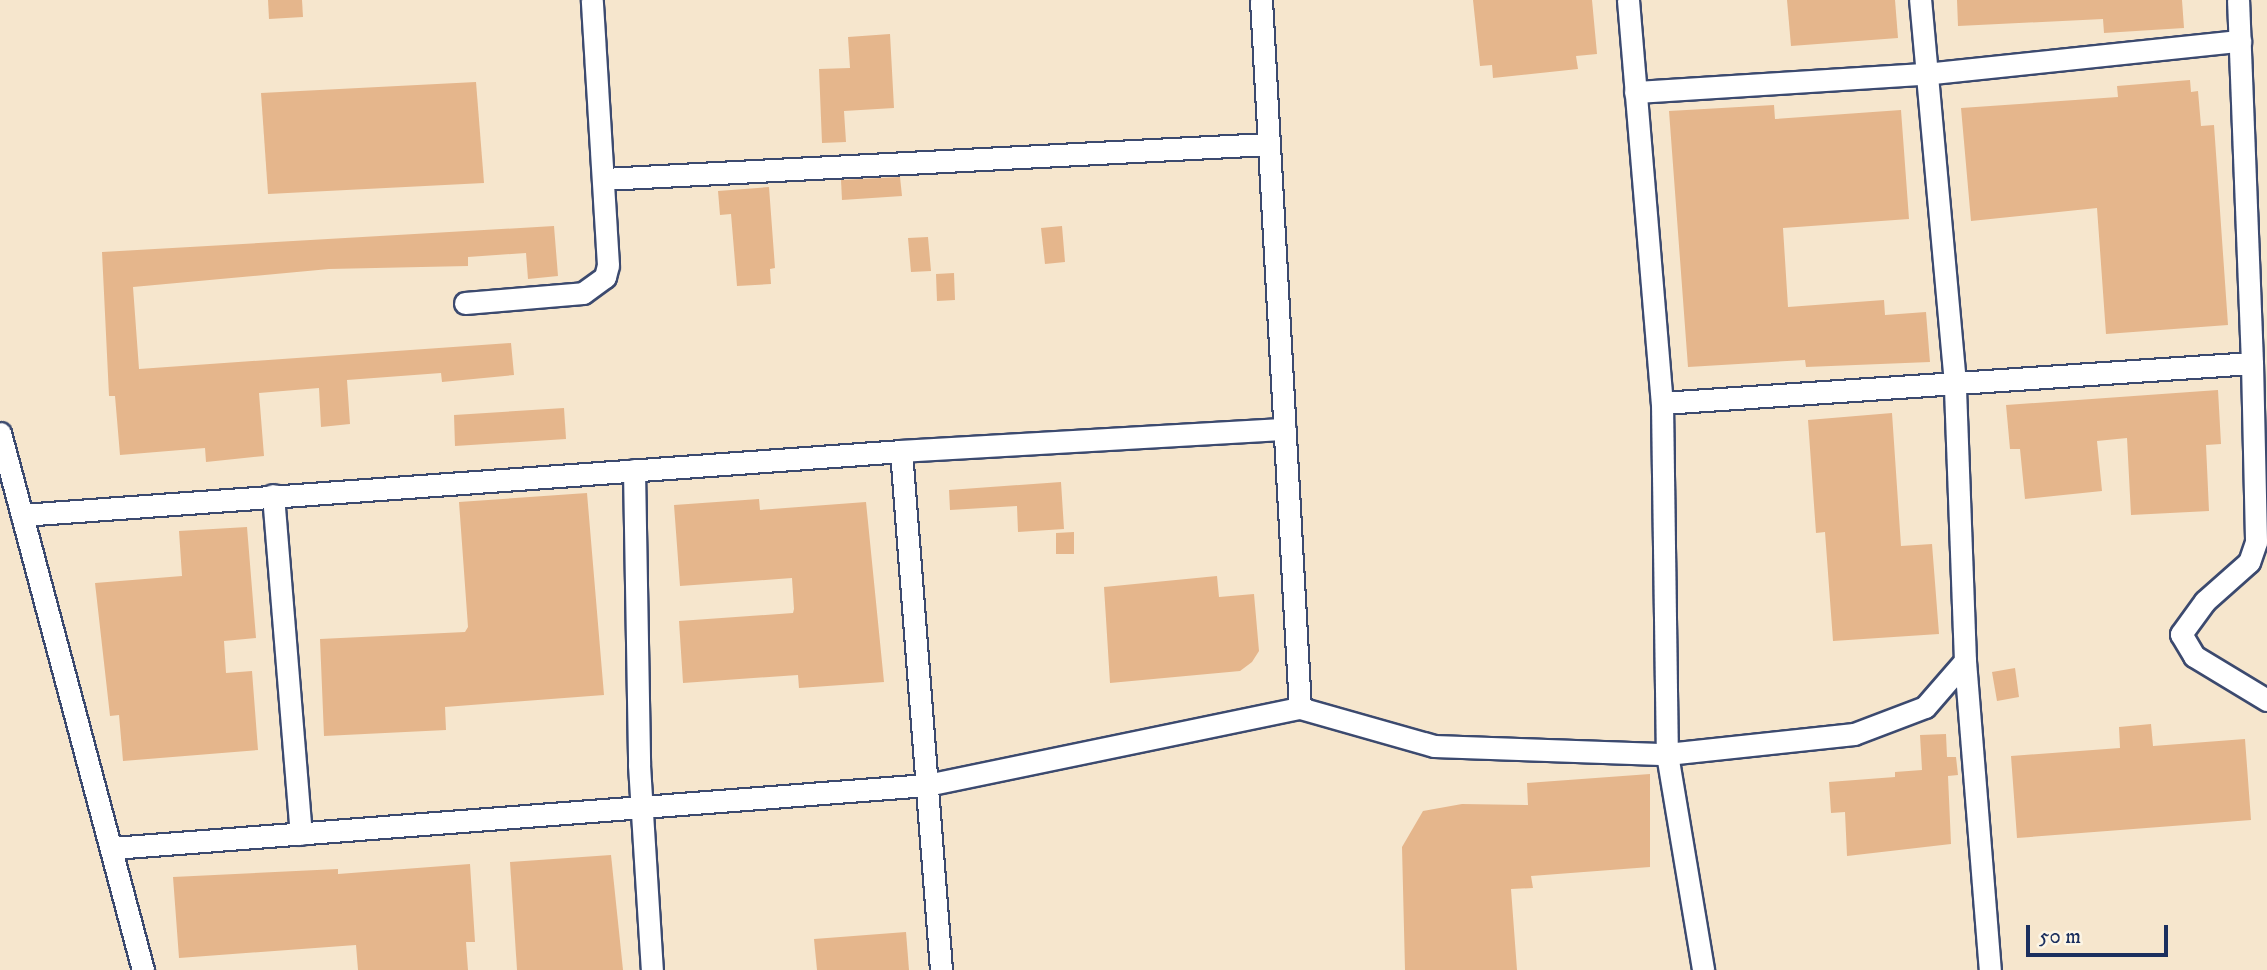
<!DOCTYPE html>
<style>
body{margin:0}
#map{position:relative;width:2267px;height:970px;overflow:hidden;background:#f6e6cd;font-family:"IM FELL DW Pica",serif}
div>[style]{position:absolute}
.building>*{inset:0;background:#e5b68c}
.roads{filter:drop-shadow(2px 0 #3c4a6f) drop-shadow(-2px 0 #3c4a6f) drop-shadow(0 2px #3c4a6f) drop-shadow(0 -2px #3c4a6f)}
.minor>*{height:21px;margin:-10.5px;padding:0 10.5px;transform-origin:10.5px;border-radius:10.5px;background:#fff}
span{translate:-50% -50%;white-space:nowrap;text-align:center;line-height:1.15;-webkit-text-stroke:6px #fcf5e5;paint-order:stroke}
.scale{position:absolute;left:2026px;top:925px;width:142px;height:32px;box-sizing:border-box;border:4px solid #1b2f5e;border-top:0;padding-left:9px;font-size:21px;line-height:24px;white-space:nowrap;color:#1b2f5e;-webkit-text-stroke:5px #fcf5e5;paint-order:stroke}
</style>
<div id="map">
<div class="building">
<i style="clip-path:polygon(268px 0,302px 0,303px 17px,269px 19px)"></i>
<i style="clip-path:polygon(1473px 0,1592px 0,1597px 54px,1576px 56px,1578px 69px,1493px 78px,1492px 65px,1480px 66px)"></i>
<i style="clip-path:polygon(1787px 0,1895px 0,1898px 38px,1791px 46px)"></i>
<i style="clip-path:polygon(1957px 0,2182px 0,2184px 28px,2104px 33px,2103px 19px,1958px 26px)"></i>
<i style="clip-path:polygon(890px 34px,894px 108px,844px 111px,846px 142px,822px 143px,819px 69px,850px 68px,848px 37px)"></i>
<i style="clip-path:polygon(2190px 80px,2191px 92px,2198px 91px,2201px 126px,2214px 125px,2228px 325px,2106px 334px,2097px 208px,1971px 221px,1961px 108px,2118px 97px,2117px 86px)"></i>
<i style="clip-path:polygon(476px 82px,484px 183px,268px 194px,261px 93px)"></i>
<i style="clip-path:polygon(1774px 105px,1775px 119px,1901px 110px,1909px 219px,1783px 228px,1788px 307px,1884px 300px,1885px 315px,1926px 312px,1930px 362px,1806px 367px,1805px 360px,1688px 367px,1669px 111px)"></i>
<i style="clip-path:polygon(900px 177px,902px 196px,842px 200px,841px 180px)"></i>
<i style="clip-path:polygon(769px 187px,775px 268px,770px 269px,771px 284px,737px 286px,731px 214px,720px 215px,718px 191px)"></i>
<i style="clip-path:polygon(554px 226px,558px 276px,528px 279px,526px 253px,468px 257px,468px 266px,329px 269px,133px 287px,139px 369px,511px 343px,514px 375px,442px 382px,441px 373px,347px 380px,350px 424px,321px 427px,319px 388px,259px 393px,264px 456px,206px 462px,205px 448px,120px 455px,115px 396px,109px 396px,102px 252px)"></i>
<i style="clip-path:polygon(1062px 226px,1065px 262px,1045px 264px,1041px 228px)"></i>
<i style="clip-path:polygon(928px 237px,931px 271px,911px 272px,908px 238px)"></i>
<i style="clip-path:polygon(954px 273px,955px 300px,937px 301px,936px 274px)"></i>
<i style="clip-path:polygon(2218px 390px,2221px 444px,2206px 445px,2209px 511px,2131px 515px,2127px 438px,2097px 441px,2102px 491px,2025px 499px,2020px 449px,2010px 449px,2006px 405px)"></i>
<i style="clip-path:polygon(564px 408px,566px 439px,455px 446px,454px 415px)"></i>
<i style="clip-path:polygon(1892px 413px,1901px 546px,1932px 544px,1939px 634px,1833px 641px,1825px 532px,1816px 533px,1808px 420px)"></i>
<i style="clip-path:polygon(1061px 482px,1064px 529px,1018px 532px,1017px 506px,950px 510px,949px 490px)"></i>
<i style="clip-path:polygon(587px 493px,604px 695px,445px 707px,446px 730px,324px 736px,320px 639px,465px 632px,468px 627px,459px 502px)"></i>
<i style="clip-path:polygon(759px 499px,760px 510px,866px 502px,884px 682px,799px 688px,798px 675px,683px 683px,679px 621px,793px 613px,794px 609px,792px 578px,680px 586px,674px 505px)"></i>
<i style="clip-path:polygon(247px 527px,256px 638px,224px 641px,226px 673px,252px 671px,258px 750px,123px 761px,119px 715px,110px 716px,95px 583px,182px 576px,179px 531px)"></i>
<i style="clip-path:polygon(1074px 532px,1074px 554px,1056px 554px,1056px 533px)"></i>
<i style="clip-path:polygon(1217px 576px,1219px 597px,1254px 594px,1259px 651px,1252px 662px,1240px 671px,1110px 683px,1104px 587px)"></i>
<i style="clip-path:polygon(2015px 668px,2019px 697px,1997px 701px,1992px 672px)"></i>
<i style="clip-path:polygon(2151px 724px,2153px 746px,2245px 739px,2251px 820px,2017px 838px,2011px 756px,2120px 748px,2119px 727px)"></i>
<i style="clip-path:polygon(1946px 734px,1947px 757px,1956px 757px,1958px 775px,1948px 776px,1951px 844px,1847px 856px,1845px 812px,1831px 813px,1829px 782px,1895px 777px,1895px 772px,1922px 770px,1920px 735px)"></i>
<i style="clip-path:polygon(1650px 774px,1650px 867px,1531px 876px,1533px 888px,1511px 889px,1517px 970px,1405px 970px,1402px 847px,1423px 811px,1462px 804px,1528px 805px,1527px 783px)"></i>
<i style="clip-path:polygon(611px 855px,623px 970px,517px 970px,510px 862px)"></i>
<i style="clip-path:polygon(470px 864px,475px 942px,466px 942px,468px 970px,358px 970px,356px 945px,179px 958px,173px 877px,338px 869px,338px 874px)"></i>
<i style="clip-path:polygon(906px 932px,909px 970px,817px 970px,814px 939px)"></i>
</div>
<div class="roads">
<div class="minor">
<i style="left:1261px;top:0;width:709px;rotate:86.85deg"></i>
<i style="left:1628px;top:0;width:404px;rotate:85.2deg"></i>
<i style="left:1662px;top:403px;width:351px;rotate:89.2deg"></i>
<i style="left:1667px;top:754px;width:219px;rotate:80.5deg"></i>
<i style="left:1635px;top:92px;width:290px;rotate:-3.6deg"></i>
<i style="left:1924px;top:74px;width:318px;rotate:-6deg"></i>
<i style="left:604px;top:179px;width:665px;rotate:-3.02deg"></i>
<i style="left:465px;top:303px;width:118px;rotate:-4.8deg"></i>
<i style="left:583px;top:293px;width:27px;rotate:-36deg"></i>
<i style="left:605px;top:277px;width:12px;rotate:-76deg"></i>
<i style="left:608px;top:265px;width:265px;rotate:-93.5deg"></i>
<i style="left:2252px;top:363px;width:179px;rotate:88.7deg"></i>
<i style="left:2256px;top:542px;width:21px;rotate:109deg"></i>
<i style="left:2249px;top:562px;width:59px;rotate:138.4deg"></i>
<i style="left:2205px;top:601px;width:41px;rotate:126deg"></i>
<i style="left:2181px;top:634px;width:26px;rotate:59deg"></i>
<i style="left:2194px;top:656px;width:85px;rotate:31.1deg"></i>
<i style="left:1662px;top:403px;width:591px;rotate:-3.88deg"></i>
<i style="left:2252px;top:363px;width:363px;rotate:-92.2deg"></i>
<i style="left:0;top:433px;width:556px;rotate:75.09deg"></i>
<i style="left:901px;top:451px;width:521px;rotate:85.59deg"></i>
<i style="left:634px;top:470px;width:295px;rotate:89deg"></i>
<i style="left:639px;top:765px;width:205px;rotate:86.4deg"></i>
<i style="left:273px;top:495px;width:340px;rotate:85.3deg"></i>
<i style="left:22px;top:515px;width:881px;rotate:-4.16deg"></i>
<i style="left:901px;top:451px;width:384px;rotate:-3.3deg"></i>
<i style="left:1965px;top:661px;width:310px;rotate:85.4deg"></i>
<i style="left:113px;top:848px;width:816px;rotate:-4.43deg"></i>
<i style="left:927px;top:785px;width:381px;rotate:-11.7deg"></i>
<i style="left:1300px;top:708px;width:139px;rotate:15.8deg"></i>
<i style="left:1434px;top:746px;width:233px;rotate:2deg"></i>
<i style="left:1667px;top:754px;width:188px;rotate:-6.1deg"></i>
<i style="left:1854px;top:734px;width:76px;rotate:-20.8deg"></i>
<i style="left:1925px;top:707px;width:61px;rotate:-49deg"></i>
<i style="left:1965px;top:661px;width:278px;rotate:-92.1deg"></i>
<i style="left:1955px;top:383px;width:385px;rotate:-95.2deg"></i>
</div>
</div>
<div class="scale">50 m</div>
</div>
